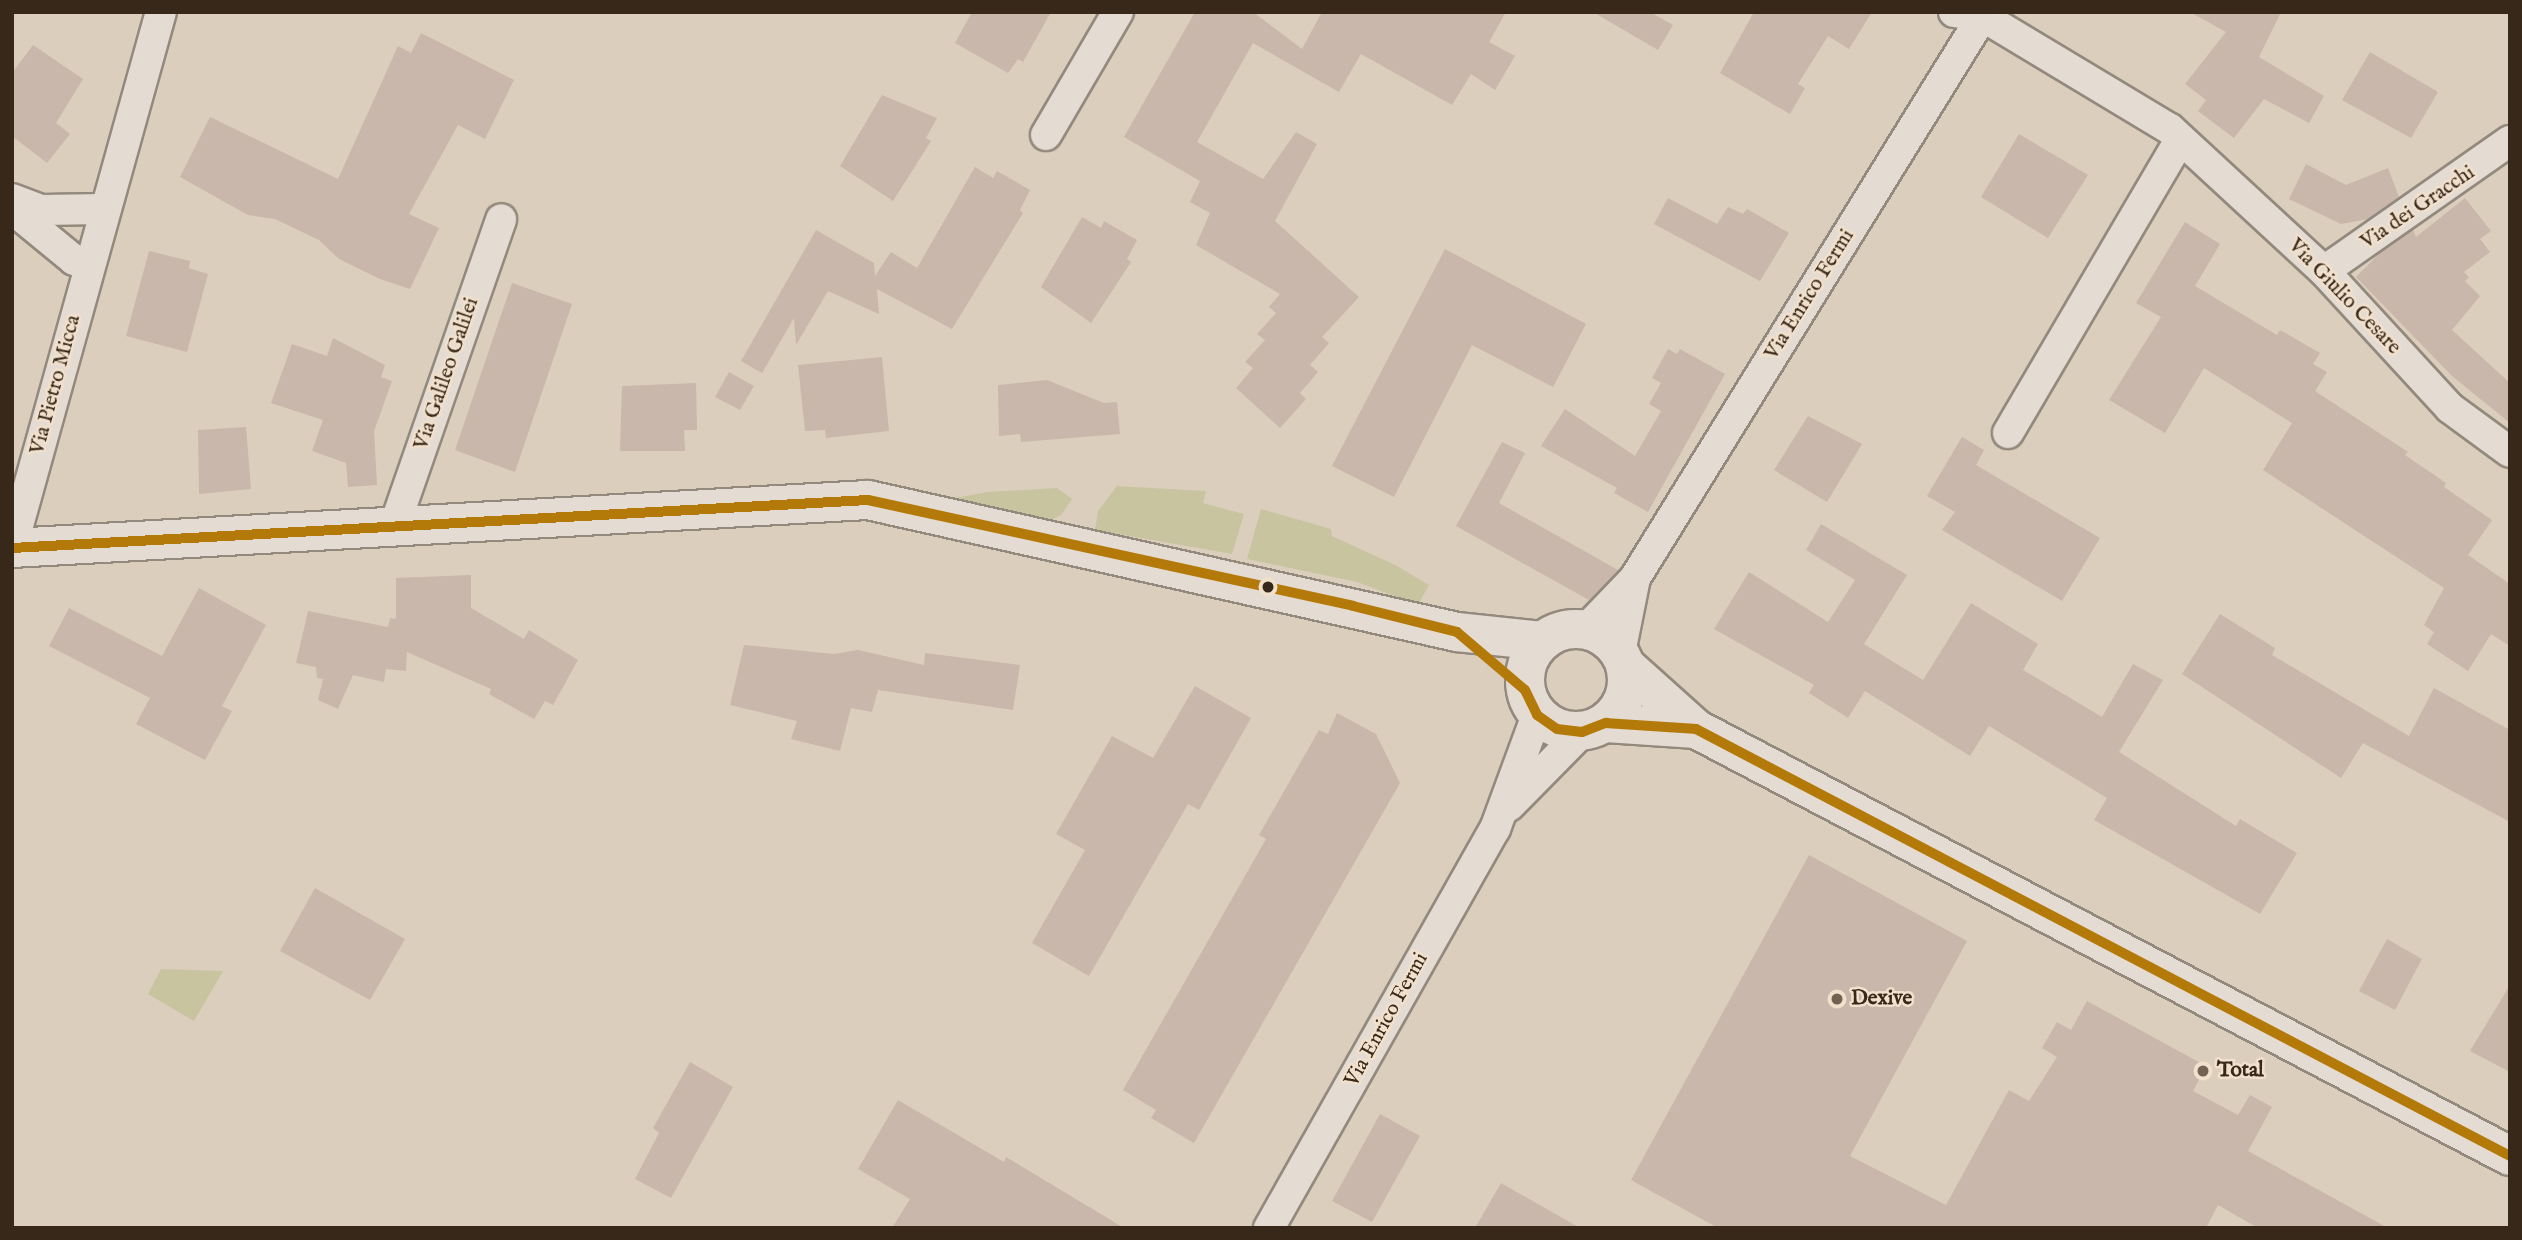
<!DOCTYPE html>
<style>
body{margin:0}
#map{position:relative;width:2522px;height:1240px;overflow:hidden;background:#dccebc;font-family:"IM FELL English",serif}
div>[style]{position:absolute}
.green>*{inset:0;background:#c8c4a0}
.building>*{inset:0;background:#c8b7aa}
.roads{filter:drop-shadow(2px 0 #93897d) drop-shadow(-2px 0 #93897d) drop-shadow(0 2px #93897d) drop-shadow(0 -2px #93897d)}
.street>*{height:30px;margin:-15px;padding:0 15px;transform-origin:15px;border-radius:15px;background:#e4dcd3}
.secondary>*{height:38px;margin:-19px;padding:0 19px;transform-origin:19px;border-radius:19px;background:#e4dcd3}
.secondary>.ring{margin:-19px;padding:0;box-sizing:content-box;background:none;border:38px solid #e4dcd3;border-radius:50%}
.bus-1>*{height:10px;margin:-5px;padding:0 5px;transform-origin:5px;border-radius:5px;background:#b47a09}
.dots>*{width:19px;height:19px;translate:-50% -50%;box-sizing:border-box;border:4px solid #f1e0cb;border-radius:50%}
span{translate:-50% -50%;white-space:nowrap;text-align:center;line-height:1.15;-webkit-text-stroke:5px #f1e0cb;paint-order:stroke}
.street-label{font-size:21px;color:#382819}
.poi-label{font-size:21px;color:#382819;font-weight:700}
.left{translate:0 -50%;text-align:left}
.frame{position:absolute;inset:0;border:14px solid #382819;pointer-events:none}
</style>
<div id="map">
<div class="green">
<i style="clip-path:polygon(1117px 486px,1206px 491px,1203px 503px,1244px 514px,1232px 554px,1095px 530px,1098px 511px)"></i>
<i style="clip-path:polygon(1057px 488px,1072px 499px,1061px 515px,1045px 523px,927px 503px,988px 492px)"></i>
<i style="clip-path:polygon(1261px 509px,1331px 529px,1332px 536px,1397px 566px,1429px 585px,1418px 605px,1357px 582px,1247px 559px)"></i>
<i style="clip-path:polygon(161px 969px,223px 971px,194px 1021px,148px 994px)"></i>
</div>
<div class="building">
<i style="clip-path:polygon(972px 12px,1051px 12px,1023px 62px,1018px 59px,1008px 73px,955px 43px)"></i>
<i style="clip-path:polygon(1195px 12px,1253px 12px,1302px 49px,1322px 12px,1506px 12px,1489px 42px,1515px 56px,1495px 90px,1471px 74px,1452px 105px,1361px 54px,1339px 92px,1253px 43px,1197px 142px,1263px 179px,1296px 132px,1317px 144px,1275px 221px,1359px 297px,1322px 337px,1329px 343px,1310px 365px,1318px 372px,1300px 393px,1306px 399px,1280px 428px,1236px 388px,1253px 368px,1245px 362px,1265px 340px,1257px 334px,1276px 313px,1269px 307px,1280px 294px,1196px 245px,1210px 213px,1190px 202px,1200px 181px,1124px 137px)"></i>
<i style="clip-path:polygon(1593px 12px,1650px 12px,1673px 25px,1658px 50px)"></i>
<i style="clip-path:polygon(1754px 12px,1872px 12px,1849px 49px,1828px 36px,1798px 84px,1805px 88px,1790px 114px,1720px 73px)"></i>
<i style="clip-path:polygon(2190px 12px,2281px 12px,2259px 57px,2324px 96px,2309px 123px,2264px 99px,2234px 138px,2198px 111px,2206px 100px,2185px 84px,2226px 32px)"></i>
<i style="clip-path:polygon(421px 33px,514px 80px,485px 139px,458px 125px,409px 214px,439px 228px,410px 289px,380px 279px,339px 259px,319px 240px,275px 219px,248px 215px,180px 177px,210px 117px,338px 179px,398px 46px,411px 53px)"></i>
<i style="clip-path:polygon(33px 45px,83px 79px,56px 123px,70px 134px,47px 163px,12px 136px,12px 73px)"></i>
<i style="clip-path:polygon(2370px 52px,2438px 92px,2411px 138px,2342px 100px)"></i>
<i style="clip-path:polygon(882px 95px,937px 118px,926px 138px,931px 141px,893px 201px,840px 166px)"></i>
<i style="clip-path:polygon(2019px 134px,2088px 175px,2048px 238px,1981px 197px)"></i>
<i style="clip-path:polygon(2306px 164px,2346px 185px,2388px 168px,2399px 197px,2368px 219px,2341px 224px,2289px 199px)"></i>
<i style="clip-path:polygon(975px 167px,993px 178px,997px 171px,1030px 190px,1020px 210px,1023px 213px,952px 329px,877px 289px,879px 314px,828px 291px,796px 345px,794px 318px,762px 373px,741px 361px,816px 230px,874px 263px,875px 276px,891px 252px,917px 268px)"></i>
<i style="clip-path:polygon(1668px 198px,1717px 224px,1728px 207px,1743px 214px,1747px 209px,1789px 233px,1760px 281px,1654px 224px)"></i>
<i style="clip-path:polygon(2465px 198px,2491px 231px,2480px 239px,2490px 252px,2464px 272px,2469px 277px,2465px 281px,2480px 296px,2452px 330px,2510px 383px,2510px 423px,2452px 376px,2356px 277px,2380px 253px,2413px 230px,2416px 237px)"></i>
<i style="clip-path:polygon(1082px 217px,1101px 228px,1104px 221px,1137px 240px,1127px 259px,1131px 262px,1091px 323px,1041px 287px)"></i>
<i style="clip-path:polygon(2185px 222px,2220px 244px,2195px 286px,2277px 335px,2280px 330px,2320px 353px,2313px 364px,2327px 372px,2315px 391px,2408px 452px,2405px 455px,2446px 483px,2444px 487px,2492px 520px,2468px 555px,2510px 584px,2510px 646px,2491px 634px,2468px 671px,2427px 644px,2434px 632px,2424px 625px,2444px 588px,2263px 470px,2292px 423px,2204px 368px,2165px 433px,2109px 400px,2161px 317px,2136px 303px)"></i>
<i style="clip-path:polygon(1445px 249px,1586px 324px,1553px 387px,1472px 345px,1394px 497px,1332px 466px)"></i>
<i style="clip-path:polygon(149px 251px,190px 261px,189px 268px,208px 274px,187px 352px,126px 336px)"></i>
<i style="clip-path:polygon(512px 283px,572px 304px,515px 472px,455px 450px)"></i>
<i style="clip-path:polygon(333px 338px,385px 365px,381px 377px,392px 381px,374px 431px,377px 485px,348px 487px,346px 463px,312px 451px,323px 420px,271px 403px,292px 344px,327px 356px)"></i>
<i style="clip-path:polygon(1668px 349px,1677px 354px,1680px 349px,1725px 374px,1648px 512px,1614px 493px,1617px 488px,1541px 446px,1565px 409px,1635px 456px,1661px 411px,1649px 404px,1661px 383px,1652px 378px)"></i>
<i style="clip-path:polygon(882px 357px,889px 431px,826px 438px,825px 430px,805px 431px,798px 365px)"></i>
<i style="clip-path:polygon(729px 372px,754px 386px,740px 410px,715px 397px)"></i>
<i style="clip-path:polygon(1047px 380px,1104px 403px,1117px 402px,1120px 434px,1021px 442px,1020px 434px,999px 436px,998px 385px)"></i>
<i style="clip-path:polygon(696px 383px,697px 430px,684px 430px,685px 451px,620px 451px,622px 386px)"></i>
<i style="clip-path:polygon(1808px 416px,1862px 444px,1827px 502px,1774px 470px)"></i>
<i style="clip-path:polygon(246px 427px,251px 489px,199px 494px,198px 430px)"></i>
<i style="clip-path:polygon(1962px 437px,1984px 450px,1976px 465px,2100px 538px,2062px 601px,1942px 530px,1955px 512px,1927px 496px)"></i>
<i style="clip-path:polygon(1502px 442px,1525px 453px,1499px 503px,1618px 570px,1589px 600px,1456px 526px)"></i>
<i style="clip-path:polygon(1821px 524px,1907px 575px,1864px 644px,1923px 680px,1971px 603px,2038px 644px,2023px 670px,2102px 717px,2133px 664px,2163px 680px,2119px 752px,2236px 826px,2240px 819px,2297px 853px,2260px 914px,2094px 820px,2107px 798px,1989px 726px,1970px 756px,1865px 691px,1848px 718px,1809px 693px,1814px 685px,1714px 629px,1749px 572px,1828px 622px,1855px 580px,1806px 550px)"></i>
<i style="clip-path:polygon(471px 575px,471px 608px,524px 639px,529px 630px,578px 660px,553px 705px,545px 701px,534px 719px,489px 694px,491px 689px,407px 652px,406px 671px,386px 669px,384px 682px,353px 675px,338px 709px,318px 700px,323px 679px,317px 678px,316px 667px,296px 663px,308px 611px,388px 627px,390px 618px,396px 619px,396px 578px)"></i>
<i style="clip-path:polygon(199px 588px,266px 625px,222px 706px,232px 711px,205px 760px,136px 724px,150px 698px,49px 646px,69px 608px,162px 656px)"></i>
<i style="clip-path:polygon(2220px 614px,2275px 648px,2272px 655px,2409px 736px,2434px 688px,2510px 730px,2510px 822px,2363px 743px,2341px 778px,2182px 674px)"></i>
<i style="clip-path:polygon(744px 645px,834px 654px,858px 650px,924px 665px,925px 653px,1020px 665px,1013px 710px,878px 690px,872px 712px,851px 708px,840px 751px,791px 739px,797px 721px,730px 705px)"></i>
<i style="clip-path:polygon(1195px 686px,1251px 718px,1199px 810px,1188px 804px,1089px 976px,1032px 943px,1085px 850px,1056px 834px,1112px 736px,1153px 758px)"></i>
<i style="clip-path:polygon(1337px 713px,1376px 734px,1400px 783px,1194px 1143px,1151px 1118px,1156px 1110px,1123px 1090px,1266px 839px,1259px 835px,1319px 730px,1328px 734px)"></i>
<i style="clip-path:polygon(1809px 855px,1967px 941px,1850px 1156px,1946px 1205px,2009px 1090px,2029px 1101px,2057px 1057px,2042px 1048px,2057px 1022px,2071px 1030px,2087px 1001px,2206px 1066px,2193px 1091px,2238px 1115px,2250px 1095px,2272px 1107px,2248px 1151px,2388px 1228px,2258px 1228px,2218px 1205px,2206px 1228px,1718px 1228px,1631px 1180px)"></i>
<i style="clip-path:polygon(315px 888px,405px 939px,370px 1000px,280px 951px)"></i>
<i style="clip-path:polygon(2387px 939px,2422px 959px,2395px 1010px,2359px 991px)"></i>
<i style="clip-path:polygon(2510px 985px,2510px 1072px,2470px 1051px)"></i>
<i style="clip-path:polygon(690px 1062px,733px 1087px,671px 1198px,635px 1179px,659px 1133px,653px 1128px)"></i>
<i style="clip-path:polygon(898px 1100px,1004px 1162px,1006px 1157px,1124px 1228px,892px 1228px,910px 1199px,858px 1169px)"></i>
<i style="clip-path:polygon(1380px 1114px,1420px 1136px,1372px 1222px,1332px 1201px)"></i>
<i style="clip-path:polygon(1501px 1183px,1580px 1228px,1475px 1228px)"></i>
</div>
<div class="roads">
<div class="street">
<i style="left:1954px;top:12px;width:28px;rotate:8deg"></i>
<i style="left:1982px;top:16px;width:219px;rotate:31deg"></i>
<i style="left:2170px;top:129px;width:209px;rotate:42.7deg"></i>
<i style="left:2324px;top:271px;width:186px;rotate:47.4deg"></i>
<i style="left:2450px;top:408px;width:74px;rotate:36.3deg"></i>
<i style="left:1046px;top:135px;width:143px;rotate:-59.7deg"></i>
<i style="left:12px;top:199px;width:31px;rotate:21deg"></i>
<i style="left:41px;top:210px;width:63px;rotate:-0.9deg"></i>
<i style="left:12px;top:209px;width:80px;rotate:39.4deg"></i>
<i style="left:74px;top:260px;width:16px;rotate:14deg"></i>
<i style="left:2324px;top:271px;width:227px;rotate:-35deg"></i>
<i style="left:2008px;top:433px;width:340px;rotate:-59.6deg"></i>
<i style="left:393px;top:530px;width:329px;rotate:-70.8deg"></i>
<i style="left:12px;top:547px;width:555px;rotate:-74.44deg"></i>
<i style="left:1586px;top:629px;width:71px;rotate:-46.1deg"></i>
<i style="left:1635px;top:578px;width:665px;rotate:-58.27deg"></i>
<i style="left:1620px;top:653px;width:76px;rotate:-78.7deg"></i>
<i style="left:1509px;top:806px;width:104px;rotate:-45.4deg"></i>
<i style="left:1269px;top:1228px;width:459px;rotate:-60.5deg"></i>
<i style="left:1495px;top:829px;width:121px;rotate:-69.8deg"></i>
</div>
<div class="secondary">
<i style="left:12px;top:548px;width:857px;rotate:-3.21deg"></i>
<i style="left:868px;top:500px;width:604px;rotate:12.63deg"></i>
<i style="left:1457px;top:632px;width:85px;rotate:6deg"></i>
<i class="ring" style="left:1525px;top:629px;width:64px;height:64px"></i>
<i style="left:1625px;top:665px;width:96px;rotate:42deg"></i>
<i style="left:1696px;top:729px;width:919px;rotate:27.68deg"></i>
<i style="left:1606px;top:723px;width:90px;rotate:3.8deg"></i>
</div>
</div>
<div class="bus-1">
<i style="left:12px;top:548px;width:857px;rotate:-3.21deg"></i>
<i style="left:868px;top:500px;width:496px;rotate:12.3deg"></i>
<i style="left:1353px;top:606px;width:107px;rotate:14deg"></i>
<i style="left:1457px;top:632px;width:89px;rotate:40.5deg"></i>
<i style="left:1525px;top:690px;width:28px;rotate:64deg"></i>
<i style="left:1537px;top:715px;width:24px;rotate:35deg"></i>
<i style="left:1557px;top:729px;width:25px;rotate:7deg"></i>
<i style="left:1582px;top:732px;width:26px;rotate:-21deg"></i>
<i style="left:1606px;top:723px;width:90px;rotate:3.8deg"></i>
<i style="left:1696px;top:729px;width:919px;rotate:27.68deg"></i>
</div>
<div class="dots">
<i style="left:1268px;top:587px;background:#382819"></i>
<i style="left:1837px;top:999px;background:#716252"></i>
<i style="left:2203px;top:1071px;background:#716252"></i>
</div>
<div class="street-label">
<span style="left:2418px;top:208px;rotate:-34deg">Via dei Gracchi</span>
<span style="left:1810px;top:295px;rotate:-58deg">Via Enrico Fermi</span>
<span style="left:2344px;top:297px;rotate:46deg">Via Giulio Cesare</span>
<span style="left:447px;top:374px;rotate:-71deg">Via Galileo Galilei</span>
<span style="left:56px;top:385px;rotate:-75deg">Via Pietro Micca</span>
<span style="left:1387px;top:1020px;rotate:-61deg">Via Enrico Fermi</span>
</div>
<div class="poi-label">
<span class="left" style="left:1851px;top:999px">Dexive</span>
<span class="left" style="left:2217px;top:1071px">Total</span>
</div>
<div class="frame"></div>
</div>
